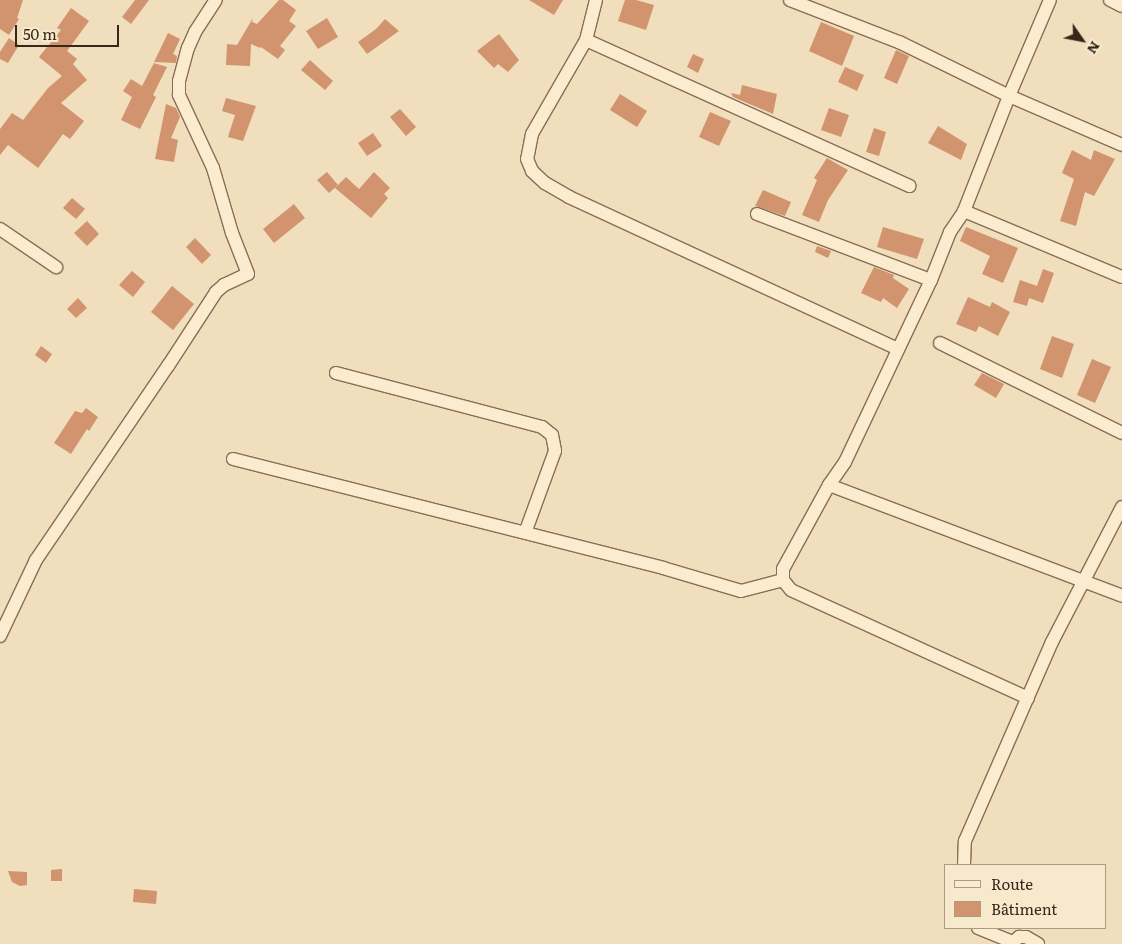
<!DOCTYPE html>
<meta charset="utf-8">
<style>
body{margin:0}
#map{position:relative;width:1122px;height:944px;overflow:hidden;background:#f0debc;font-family:Literata,serif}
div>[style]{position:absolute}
.building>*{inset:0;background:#d1946f}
.roads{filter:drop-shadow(1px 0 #886e55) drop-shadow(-1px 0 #886e55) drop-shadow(0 1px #886e55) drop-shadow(0 -1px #886e55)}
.minor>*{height:12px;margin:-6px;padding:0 6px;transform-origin:6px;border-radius:6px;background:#fbeccf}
span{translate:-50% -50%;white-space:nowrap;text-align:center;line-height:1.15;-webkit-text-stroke:4.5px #f7e9cc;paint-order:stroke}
.legend{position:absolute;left:944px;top:864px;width:162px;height:65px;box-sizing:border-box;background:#f7e9cc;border:1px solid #aa9b85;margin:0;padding:6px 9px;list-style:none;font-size:15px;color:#36271a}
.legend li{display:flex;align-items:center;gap:10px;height:25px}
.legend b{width:25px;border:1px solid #aa9b85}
.north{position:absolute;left:1057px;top:15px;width:50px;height:50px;-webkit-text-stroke:4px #f7e9cc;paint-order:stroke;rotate:123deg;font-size:14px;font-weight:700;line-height:20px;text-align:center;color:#36271a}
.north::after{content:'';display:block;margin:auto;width:18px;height:22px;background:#36271a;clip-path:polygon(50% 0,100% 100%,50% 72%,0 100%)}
.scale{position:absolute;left:15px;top:25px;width:104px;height:22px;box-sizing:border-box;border:2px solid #36271a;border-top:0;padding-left:6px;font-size:15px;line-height:18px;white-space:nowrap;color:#36271a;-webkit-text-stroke:4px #f7e9cc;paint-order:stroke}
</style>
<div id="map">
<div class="building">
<i style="clip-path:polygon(0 0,23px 0,17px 18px,19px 19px,9px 35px,0 29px)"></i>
<i style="clip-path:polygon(135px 0,149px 0,131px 24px,122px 17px)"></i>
<i style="clip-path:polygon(279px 0,283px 0,296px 10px,289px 21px,296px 26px,280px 46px,285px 50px,278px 59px,261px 47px,260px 48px,251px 44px,250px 66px,226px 65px,227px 44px,237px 45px,253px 18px,252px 22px,257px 24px)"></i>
<i style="clip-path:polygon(529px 0,563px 0,554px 15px)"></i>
<i style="clip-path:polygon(625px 0,636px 0,654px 5px,646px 30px,618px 21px)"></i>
<i style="clip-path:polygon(71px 8px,89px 21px,67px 51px,77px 59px,73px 64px,87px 80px,61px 103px,84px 121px,70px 139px,63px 134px,38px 168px,8px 145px,0 155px,0 129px,12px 113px,23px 120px,48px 88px,62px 76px,39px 57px,61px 30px,57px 28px)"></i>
<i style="clip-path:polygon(327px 18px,338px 37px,318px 49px,306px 31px)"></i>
<i style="clip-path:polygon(385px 19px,399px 31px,367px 54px,358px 42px,376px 29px)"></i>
<i style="clip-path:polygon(821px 22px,854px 36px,842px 66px,809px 51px)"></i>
<i style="clip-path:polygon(168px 33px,180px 39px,173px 54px,177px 56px,176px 63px,154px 62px)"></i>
<i style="clip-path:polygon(499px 34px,519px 60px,508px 72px,498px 64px,494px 68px,477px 51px)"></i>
<i style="clip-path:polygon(9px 38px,19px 45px,8px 63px,0 59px,0 52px)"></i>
<i style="clip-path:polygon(896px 50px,909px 56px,897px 84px,884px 78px)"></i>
<i style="clip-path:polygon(693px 54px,704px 59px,698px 73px,687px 67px)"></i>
<i style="clip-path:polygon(310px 60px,333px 81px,325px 90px,301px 70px)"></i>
<i style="clip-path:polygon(154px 63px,167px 67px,153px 95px,156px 97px,140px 129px,121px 120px,132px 97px,123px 91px,131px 79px,142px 86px)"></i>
<i style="clip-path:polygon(845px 67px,864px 75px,857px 91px,838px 82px)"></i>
<i style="clip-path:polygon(742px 85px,777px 94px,773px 114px,733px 97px,731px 93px,740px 95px)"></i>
<i style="clip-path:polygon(620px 94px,647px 111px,637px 127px,610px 110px)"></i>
<i style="clip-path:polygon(226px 98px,256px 106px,243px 141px,228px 137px,235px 115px,222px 111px)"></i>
<i style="clip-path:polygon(166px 104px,176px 108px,180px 117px,171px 138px,178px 140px,174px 162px,155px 159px)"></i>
<i style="clip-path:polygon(829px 108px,849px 115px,841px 137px,821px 130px)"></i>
<i style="clip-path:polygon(400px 109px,416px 127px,406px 136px,390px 117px)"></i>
<i style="clip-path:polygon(710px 112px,731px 121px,719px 146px,699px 137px)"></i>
<i style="clip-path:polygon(938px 126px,967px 144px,961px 160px,928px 143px)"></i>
<i style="clip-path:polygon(874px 128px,886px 132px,879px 156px,866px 152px)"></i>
<i style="clip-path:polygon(373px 133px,382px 146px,367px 156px,358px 143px)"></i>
<i style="clip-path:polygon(1072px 150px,1091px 160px,1094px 150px,1115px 159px,1094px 196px,1085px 192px,1076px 226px,1060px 221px,1074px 179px,1062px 173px)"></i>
<i style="clip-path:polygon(827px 158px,848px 170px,828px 200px,819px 222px,802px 215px,817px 180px,814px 178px)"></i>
<i style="clip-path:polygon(327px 172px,338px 185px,329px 193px,317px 180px)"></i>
<i style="clip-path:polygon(374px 172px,390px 188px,384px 194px,388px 198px,371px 218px,335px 188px,346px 177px,359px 189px)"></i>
<i style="clip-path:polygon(763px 190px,791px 202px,785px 216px,755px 206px)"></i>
<i style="clip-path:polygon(72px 198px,85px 209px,76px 219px,63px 208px)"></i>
<i style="clip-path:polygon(294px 204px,305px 218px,274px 243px,263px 229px)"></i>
<i style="clip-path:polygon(87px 221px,99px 234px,87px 246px,74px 233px)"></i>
<i style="clip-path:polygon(883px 227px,924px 239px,917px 259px,877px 247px)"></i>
<i style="clip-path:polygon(966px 227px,1018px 248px,1003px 283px,982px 274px,990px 256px,960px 241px)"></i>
<i style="clip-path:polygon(195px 238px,211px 255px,202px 264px,186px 247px)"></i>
<i style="clip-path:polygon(817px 246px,831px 251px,828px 258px,815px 252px)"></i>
<i style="clip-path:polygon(874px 267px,894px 275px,893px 278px,909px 289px,897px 308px,883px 298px,881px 302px,861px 293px)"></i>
<i style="clip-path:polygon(1043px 269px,1054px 273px,1043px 303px,1029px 298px,1027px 306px,1013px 302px,1020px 280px,1037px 286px)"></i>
<i style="clip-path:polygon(132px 271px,145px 282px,133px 297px,119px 285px)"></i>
<i style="clip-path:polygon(172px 286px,194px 304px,173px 330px,151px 312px)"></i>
<i style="clip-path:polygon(968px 297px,990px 307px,992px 302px,1010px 312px,998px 336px,979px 326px,976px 332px,956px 324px)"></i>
<i style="clip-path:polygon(78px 298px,87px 308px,76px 318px,67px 309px)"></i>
<i style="clip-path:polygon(1052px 336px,1074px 344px,1062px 378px,1040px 369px)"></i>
<i style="clip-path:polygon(41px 346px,52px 354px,46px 363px,35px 355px)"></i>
<i style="clip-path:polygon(1092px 359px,1111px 367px,1095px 403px,1077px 395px)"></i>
<i style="clip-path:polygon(982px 373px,1004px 384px,996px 398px,974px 385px)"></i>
<i style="clip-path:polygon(86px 408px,98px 417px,89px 431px,87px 429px,71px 454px,54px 443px,75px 411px,82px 413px)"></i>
<i style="clip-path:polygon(62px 869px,62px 881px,51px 881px,51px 870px)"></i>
<i style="clip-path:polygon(8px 871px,27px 872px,27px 885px,20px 886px,12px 882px)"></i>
<i style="clip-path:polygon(134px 889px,157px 891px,156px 904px,133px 902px)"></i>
</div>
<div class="roads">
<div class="minor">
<i style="left:596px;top:0;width:41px;rotate:104deg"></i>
<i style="left:586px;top:40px;width:108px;rotate:119.9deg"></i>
<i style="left:532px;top:134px;width:25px;rotate:101deg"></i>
<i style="left:527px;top:159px;width:13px;rotate:67deg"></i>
<i style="left:532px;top:171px;width:18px;rotate:43deg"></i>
<i style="left:545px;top:183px;width:28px;rotate:30deg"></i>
<i style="left:569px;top:197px;width:362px;rotate:24.8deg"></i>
<i style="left:790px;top:0;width:117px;rotate:21.1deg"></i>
<i style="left:899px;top:42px;width:123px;rotate:26.1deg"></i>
<i style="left:1009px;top:96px;width:123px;rotate:23.4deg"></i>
<i style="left:1110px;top:0;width:13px;rotate:27deg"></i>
<i style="left:586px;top:40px;width:355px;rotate:24.3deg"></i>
<i style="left:964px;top:211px;width:171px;rotate:22.7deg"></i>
<i style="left:757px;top:214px;width:186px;rotate:20.8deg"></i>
<i style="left:0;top:229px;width:68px;rotate:34.2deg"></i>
<i style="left:940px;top:343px;width:203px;rotate:26.3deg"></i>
<i style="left:336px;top:373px;width:213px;rotate:14.7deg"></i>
<i style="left:542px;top:427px;width:13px;rotate:39deg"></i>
<i style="left:552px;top:435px;width:16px;rotate:79deg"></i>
<i style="left:555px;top:451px;width:87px;rotate:110.1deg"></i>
<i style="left:233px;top:459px;width:444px;rotate:14.2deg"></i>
<i style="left:663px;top:568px;width:81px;rotate:16.4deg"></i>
<i style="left:741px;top:591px;width:43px;rotate:-14.7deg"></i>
<i style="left:829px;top:485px;width:313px;rotate:20.7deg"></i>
<i style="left:0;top:636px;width:84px;rotate:-64.7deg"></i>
<i style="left:36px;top:560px;width:235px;rotate:-55.8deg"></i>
<i style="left:168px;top:366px;width:88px;rotate:-57deg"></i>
<i style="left:216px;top:292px;width:11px;rotate:-41deg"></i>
<i style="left:224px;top:285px;width:26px;rotate:-25deg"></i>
<i style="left:248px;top:274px;width:44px;rotate:-111.3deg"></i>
<i style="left:232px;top:233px;width:68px;rotate:-106.3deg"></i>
<i style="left:213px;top:168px;width:81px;rotate:-115deg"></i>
<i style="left:179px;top:95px;width:14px;rotate:-90deg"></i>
<i style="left:179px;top:81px;width:34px;rotate:-75deg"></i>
<i style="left:188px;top:48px;width:17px;rotate:-66deg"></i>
<i style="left:195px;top:32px;width:38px;rotate:-57deg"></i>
<i style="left:1028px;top:698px;width:260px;rotate:-155.5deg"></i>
<i style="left:791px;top:590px;width:13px;rotate:-129deg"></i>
<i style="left:783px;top:580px;width:11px;rotate:-90deg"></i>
<i style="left:783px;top:569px;width:96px;rotate:-61.3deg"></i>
<i style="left:829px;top:485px;width:28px;rotate:-55deg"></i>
<i style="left:845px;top:462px;width:201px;rotate:-64.7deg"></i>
<i style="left:931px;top:280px;width:52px;rotate:-68.4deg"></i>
<i style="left:950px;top:232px;width:25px;rotate:-56deg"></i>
<i style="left:964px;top:211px;width:123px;rotate:-68.6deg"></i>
<i style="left:1009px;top:96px;width:104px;rotate:-66.9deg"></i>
<i style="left:964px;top:865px;width:24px;rotate:-88deg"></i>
<i style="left:965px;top:841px;width:217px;rotate:-66.4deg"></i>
<i style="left:1052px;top:642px;width:152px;rotate:-62.6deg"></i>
<i style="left:978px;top:928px;width:37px;rotate:22deg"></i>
<i style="left:1011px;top:944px;width:11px;rotate:-41deg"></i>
<i style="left:1019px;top:937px;width:7px"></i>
<i style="left:1026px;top:937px;width:14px;rotate:30deg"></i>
</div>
</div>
<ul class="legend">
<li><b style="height:6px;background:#fbeccf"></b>Route</li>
<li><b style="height:14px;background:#d1946f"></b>Bâtiment</li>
</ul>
<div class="north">N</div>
<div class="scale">50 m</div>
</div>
